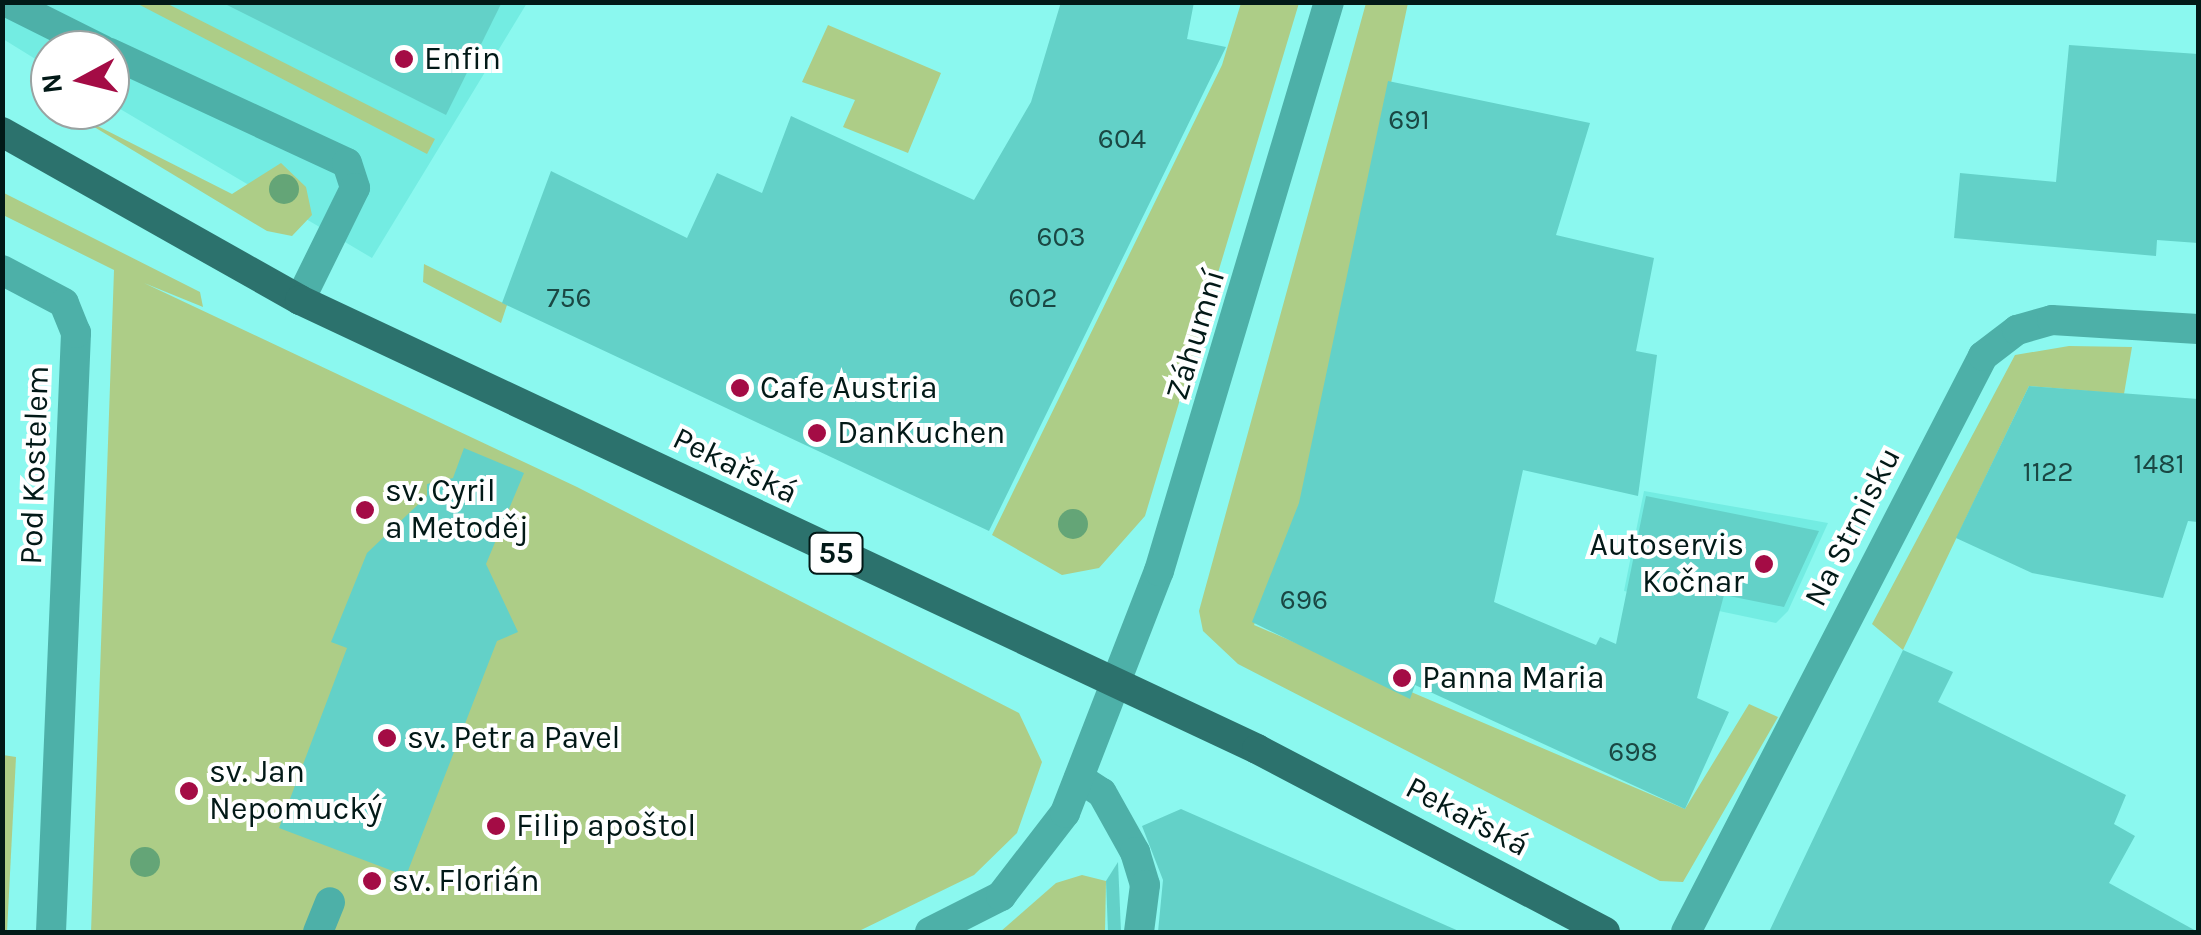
<!DOCTYPE html>
<meta charset="utf-8">
<style>
body{margin:0}
#map{position:relative;width:2201px;height:935px;overflow:hidden;background:#8bf8ef;font-family:Karla,sans-serif}
div>[style]{position:absolute}
.built>*{inset:0;background:#73ece2}
.green>*{inset:0;background:#adcd87}
.building>*{inset:0;background:#63d1c8}
.service>*{height:30px;margin:-15px;padding:0 15px;transform-origin:15px;border-radius:15px;background:#4db0a8}
.minor>*{height:30px;margin:-15px;padding:0 15px;transform-origin:15px;border-radius:15px;background:#4db0a8}
.primary>*{height:30px;margin:-15px;padding:0 15px;transform-origin:15px;border-radius:15px;background:#2c726d}
.trees>*{width:30px;height:30px;margin:-15px;border-radius:50%;background:#64a577}
.dots>*{width:28px;height:28px;translate:-50% -50%;box-sizing:border-box;border:5px solid #fff;border-radius:50%}
span{translate:-50% -50%;white-space:nowrap;text-align:center;line-height:1.15;-webkit-text-stroke:8px #fff;paint-order:stroke}
.number-label{font-size:28px;color:#1a4743}
.number-label span{-webkit-text-stroke-width:0}
.shield-label span{padding:2px 8px;background:#fff;border:2px solid;border-radius:8px;-webkit-text-stroke-width:0}
.shield-label{font-size:30px;color:#021917;font-weight:700}
.poi-label{font-size:32px;color:#021917}
.left{translate:0 -50%;text-align:left}
.right{translate:-100% -50%;text-align:right}
.street-label{font-size:32px;color:#021917}
.frame{position:absolute;inset:0;border:5px solid #021917;pointer-events:none}
.north{position:absolute;left:30px;top:30px;width:100px;height:100px;box-sizing:border-box;background:#fff;border:2px solid #9aa3a2;border-radius:50%;rotate:263deg;font-size:28px;font-weight:700;line-height:40px;text-align:center;color:#021917}
.north::after{content:'';display:block;margin:auto;width:35px;height:45px;background:#a40c45;clip-path:polygon(50% 0,100% 100%,50% 72%,0 100%)}
</style>
<div id="map">
<div class="built">
<i style="clip-path:polygon(3px 3px,527px 3px,372px 258px,110px 103px,110px 50px,50px 50px,50px 68px,3px 39px)"></i>
<i style="clip-path:polygon(1644px 491px,1828px 523px,1788px 611px,1776px 623px,1624px 591px)"></i>
</div>
<div class="green">
<i style="clip-path:polygon(136px 3px,166px 3px,435px 139px,427px 154px)"></i>
<i style="clip-path:polygon(1241px 3px,1299px 3px,1145px 516px,1099px 568px,1062px 575px,992px 535px,1222px 65px)"></i>
<i style="clip-path:polygon(1366px 3px,1408px 3px,1301px 507px,1254px 625px,1685px 809px,1749px 704px,1778px 717px,1683px 882px,1660px 881px,1238px 664px,1203px 631px,1199px 611px)"></i>
<i style="clip-path:polygon(828px 25px,941px 73px,908px 153px,843px 127px,855px 100px,802px 82px)"></i>
<i style="clip-path:polygon(66px 110px,232px 194px,281px 163px,306px 187px,312px 215px,292px 236px,267px 231px)"></i>
<i style="clip-path:polygon(2px 192px,200px 292px,203px 307px,144px 283px,577px 487px,1019px 713px,1042px 762px,1017px 833px,974px 875px,857px 932px,91px 932px,114px 270px,3px 215px)"></i>
<i style="clip-path:polygon(424px 264px,507px 305px,501px 323px,423px 282px)"></i>
<i style="clip-path:polygon(2069px 346px,2132px 347px,2124px 394px,2029px 386px,1903px 650px,1872px 624px,2015px 355px)"></i>
<i style="clip-path:polygon(3px 755px,16px 757px,7px 932px,2px 932px)"></i>
<i style="clip-path:polygon(1082px 875px,1106px 881px,1105px 932px,1000px 932px,1056px 883px)"></i>
</div>
<div class="building">
<i style="clip-path:polygon(221px 2px,502px 2px,446px 115px)"></i>
<i style="clip-path:polygon(1061px 2px,1194px 2px,1187px 39px,1226px 47px,989px 531px,502px 303px,551px 171px,687px 238px,717px 173px,762px 193px,791px 116px,974px 200px,1031px 102px)"></i>
<i style="clip-path:polygon(2069px 45px,2198px 54px,2198px 243px,2157px 240px,2156px 256px,1954px 238px,1960px 173px,2056px 182px)"></i>
<i style="clip-path:polygon(1388px 81px,1590px 123px,1556px 235px,1654px 258px,1636px 351px,1657px 355px,1638px 496px,1523px 470px,1494px 602px,1596px 645px,1600px 637px,1616px 644px,1646px 496px,1819px 531px,1784px 607px,1724px 595px,1697px 698px,1729px 712px,1685px 809px,1415px 685px,1410px 699px,1252px 622px,1299px 503px)"></i>
<i style="clip-path:polygon(2029px 386px,2198px 399px,2198px 522px,2188px 521px,2163px 598px,2032px 573px,1956px 538px)"></i>
<i style="clip-path:polygon(464px 448px,524px 473px,486px 564px,518px 632px,497px 641px,406px 876px,279px 828px,347px 648px,331px 642px,367px 553px,427px 496px,427px 484px,453px 478px)"></i>
<i style="clip-path:polygon(1903px 650px,1953px 672px,1938px 702px,2126px 795px,2114px 824px,2135px 836px,2109px 883px,2198px 932px,1769px 932px)"></i>
<i style="clip-path:polygon(1181px 809px,1461px 932px,1158px 932px,1163px 880px,1142px 826px)"></i>
<i style="clip-path:polygon(1118px 862px,1121px 932px,1108px 932px,1106px 881px)"></i>
</div>
<div class="service">
<i style="left:7px;top:2px;width:107px;rotate:26.6deg"></i>
<i style="left:110px;top:53px;width:261px;rotate:24.9deg"></i>
<i style="left:347px;top:163px;width:26px;rotate:72deg"></i>
<i style="left:355px;top:188px;width:125px;rotate:116.2deg"></i>
<i style="left:2px;top:270px;width:70px;rotate:28deg"></i>
<i style="left:1079px;top:778px;width:27px;rotate:33deg"></i>
<i style="left:1102px;top:793px;width:68px;rotate:60.8deg"></i>
<i style="left:1135px;top:852px;width:34px;rotate:73deg"></i>
<i style="left:1145px;top:885px;width:47px;rotate:97.3deg"></i>
<i style="left:318px;top:932px;width:32px;rotate:-68deg"></i>
</div>
<div class="minor">
<i style="left:51px;top:932px;width:600px;rotate:-87.61deg"></i>
<i style="left:76px;top:333px;width:32px;rotate:-112deg"></i>
<i style="left:930px;top:932px;width:80px;rotate:-26.9deg"></i>
<i style="left:1001px;top:896px;width:105px;rotate:-52.4deg"></i>
<i style="left:1065px;top:813px;width:260px;rotate:-68.8deg"></i>
<i style="left:1159px;top:571px;width:594px;rotate:-73.37deg"></i>
<i style="left:1686px;top:932px;width:648px;rotate:-62.72deg"></i>
<i style="left:1983px;top:356px;width:43px;rotate:-37.4deg"></i>
<i style="left:2017px;top:330px;width:36px;rotate:-16deg"></i>
<i style="left:2052px;top:320px;width:146px;rotate:3.5deg"></i>
</div>
<div class="primary">
<i style="left:2px;top:132px;width:342px;rotate:29.4deg"></i>
<i style="left:300px;top:300px;width:1057px;rotate:25.13deg"></i>
<i style="left:1257px;top:749px;width:393px;rotate:27.7deg"></i>
</div>
<div class="trees">
<i style="left:284px;top:189px"></i>
<i style="left:1073px;top:524px"></i>
<i style="left:145px;top:862px"></i>
</div>
<div class="dots">
<i style="left:404px;top:59px;background:#a40c45"></i>
<i style="left:740px;top:388px;background:#a40c45"></i>
<i style="left:817px;top:433px;background:#a40c45"></i>
<i style="left:365px;top:510px;background:#a40c45"></i>
<i style="left:1764px;top:564px;background:#a40c45"></i>
<i style="left:1402px;top:678px;background:#a40c45"></i>
<i style="left:387px;top:738px;background:#a40c45"></i>
<i style="left:189px;top:791px;background:#a40c45"></i>
<i style="left:496px;top:826px;background:#a40c45"></i>
<i style="left:372px;top:881px;background:#a40c45"></i>
</div>
<div class="number-label">
<span style="left:1409px;top:120px">691</span>
<span style="left:1122px;top:139px">604</span>
<span style="left:1061px;top:237px">603</span>
<span style="left:569px;top:298px">756</span>
<span style="left:1033px;top:298px">602</span>
<span style="left:2159px;top:464px">1481</span>
<span style="left:2048px;top:472px">1122</span>
<span style="left:1304px;top:600px">696</span>
<span style="left:1633px;top:752px">698</span>
</div>
<div class="shield-label">
<span style="left:836px;top:553px">55</span>
</div>
<div class="poi-label">
<span class="left" style="left:424px;top:59px">Enfin</span>
<span class="left" style="left:760px;top:388px">Cafe Austria</span>
<span class="left" style="left:837px;top:433px">DanKuchen</span>
<span class="left" style="left:385px;top:510px">sv. Cyril<br>a Metoděj</span>
<span class="right" style="left:1744px;top:564px">Autoservis<br>Kočnar</span>
<span class="left" style="left:1422px;top:678px">Panna Maria</span>
<span class="left" style="left:407px;top:738px">sv. Petr a Pavel</span>
<span class="left" style="left:209px;top:791px">sv. Jan<br>Nepomucký</span>
<span class="left" style="left:516px;top:826px">Filip apoštol</span>
<span class="left" style="left:392px;top:881px">sv. Florián</span>
</div>
<div class="street-label">
<span style="left:1196px;top:335px;rotate:-73deg">Záhumní</span>
<span style="left:35px;top:465px;rotate:-88deg">Pod Kostelem</span>
<span style="left:735px;top:466px;rotate:26deg">Pekařská</span>
<span style="left:1853px;top:527px;rotate:-63deg">Na Strnisku</span>
<span style="left:1467px;top:817px;rotate:28deg">Pekařská</span>
</div>
<div class="frame"></div>
<div class="north">N</div>
</div>
